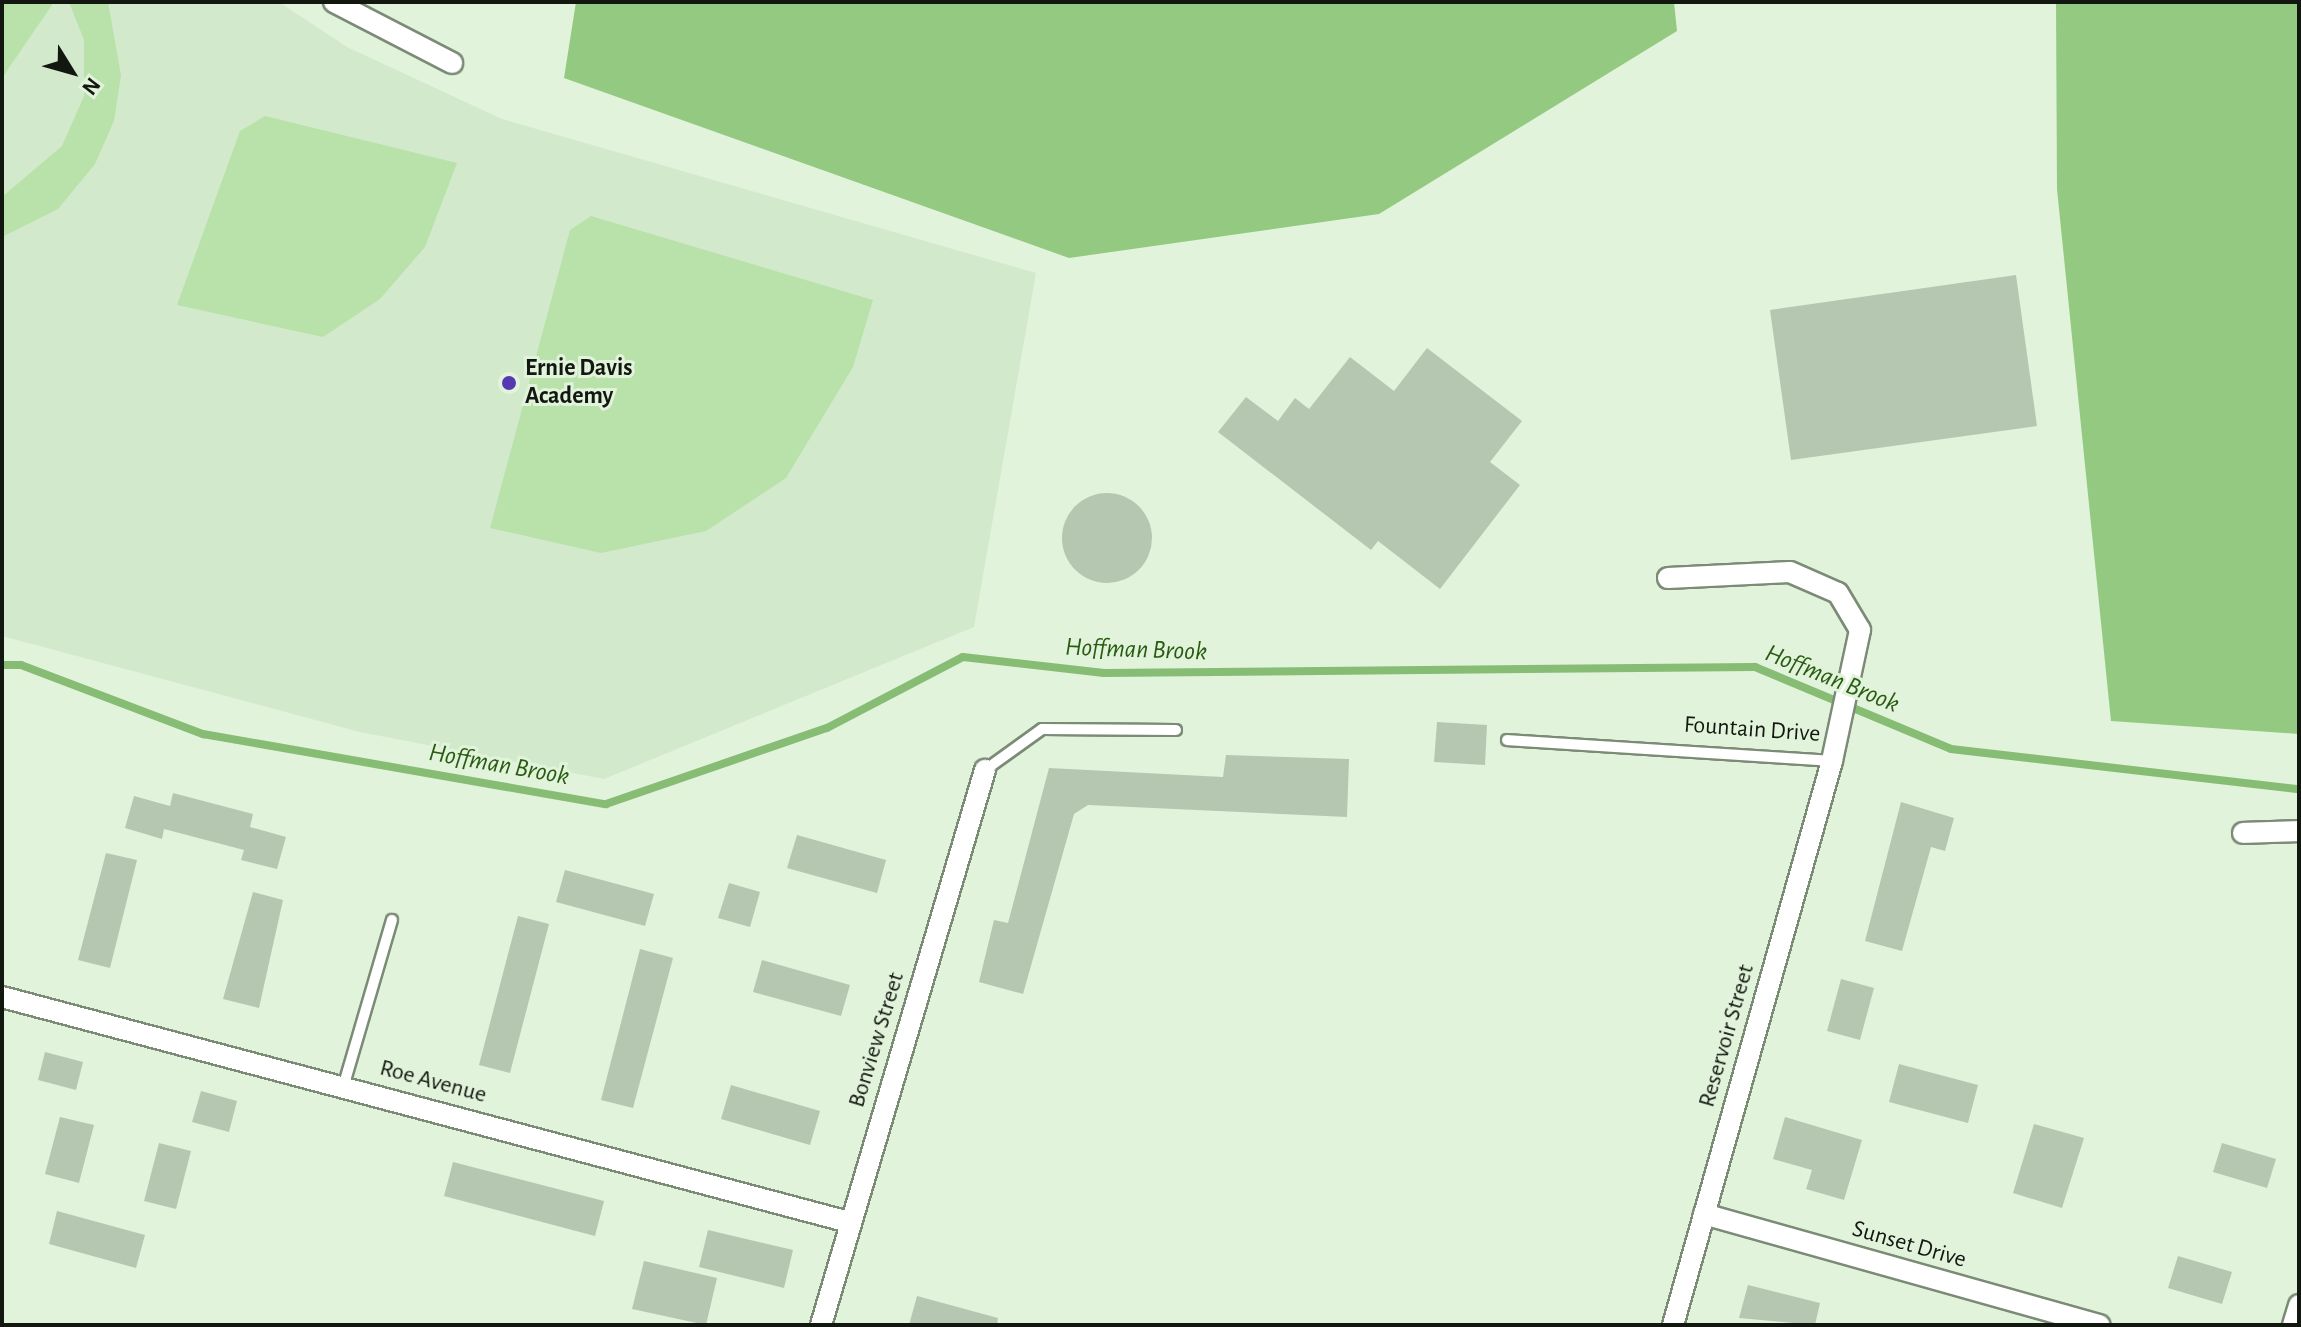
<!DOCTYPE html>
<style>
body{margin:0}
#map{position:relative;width:2301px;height:1327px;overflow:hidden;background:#e2f3dc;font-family:"Alegreya Sans",sans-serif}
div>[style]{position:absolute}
.built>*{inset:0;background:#d3e9cc}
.green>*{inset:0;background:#b8e2aa}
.forest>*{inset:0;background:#93c980}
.stream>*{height:8px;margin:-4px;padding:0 4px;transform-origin:4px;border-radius:4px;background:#86bc73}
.building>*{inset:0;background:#b6c7b1}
.round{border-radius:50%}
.roads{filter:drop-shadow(2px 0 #7b8b76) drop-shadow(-2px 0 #7b8b76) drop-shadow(0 2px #7b8b76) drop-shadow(0 -2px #7b8b76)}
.lane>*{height:10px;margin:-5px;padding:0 5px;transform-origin:5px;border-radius:5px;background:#fff}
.street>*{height:20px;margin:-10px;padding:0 10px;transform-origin:10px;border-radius:10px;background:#fff}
.dots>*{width:22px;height:22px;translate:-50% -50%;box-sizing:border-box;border:4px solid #e2f3dc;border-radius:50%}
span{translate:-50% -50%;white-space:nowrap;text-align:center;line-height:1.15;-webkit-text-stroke:6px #e2f3dc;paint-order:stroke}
.poi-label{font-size:24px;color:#121810;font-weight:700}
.left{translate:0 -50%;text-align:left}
.street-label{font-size:24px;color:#121810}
.water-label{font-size:26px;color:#295c12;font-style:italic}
.frame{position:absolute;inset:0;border:4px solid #121810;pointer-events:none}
.north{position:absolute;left:32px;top:32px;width:80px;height:80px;-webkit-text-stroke:6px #e2f3dc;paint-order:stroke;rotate:127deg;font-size:22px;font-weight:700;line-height:32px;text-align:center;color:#121810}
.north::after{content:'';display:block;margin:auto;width:28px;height:36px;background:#121810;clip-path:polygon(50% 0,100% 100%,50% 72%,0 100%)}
</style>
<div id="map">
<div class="built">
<i style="clip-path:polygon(2px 2px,279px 2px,347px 47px,502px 119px,1036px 273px,974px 627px,604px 779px,360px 732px,2px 636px)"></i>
</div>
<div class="green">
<i style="clip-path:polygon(2px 2px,54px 2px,2px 78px)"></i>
<i style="clip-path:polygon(69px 2px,108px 2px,121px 75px,114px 121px,95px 164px,58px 209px,2px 237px,2px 197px,62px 146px,84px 96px,84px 40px)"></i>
<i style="clip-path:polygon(265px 116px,457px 163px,425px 247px,380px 299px,323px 337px,177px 305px,240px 131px)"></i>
<i style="clip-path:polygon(591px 216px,873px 300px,853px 367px,786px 478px,706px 531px,601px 553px,490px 528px,570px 230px)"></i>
</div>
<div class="forest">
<i style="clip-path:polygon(576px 2px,1674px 2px,1677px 31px,1379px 214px,1069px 258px,564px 78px)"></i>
<i style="clip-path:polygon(2056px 2px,2299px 2px,2299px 734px,2111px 721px,2057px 189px)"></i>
</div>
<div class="stream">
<i style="left:2px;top:665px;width:19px"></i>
<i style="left:21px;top:665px;width:195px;rotate:20.8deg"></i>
<i style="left:203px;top:734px;width:409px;rotate:9.9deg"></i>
<i style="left:606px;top:804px;width:234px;rotate:-19deg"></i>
<i style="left:827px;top:728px;width:153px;rotate:-27.6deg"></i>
<i style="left:963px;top:657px;width:142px;rotate:6.5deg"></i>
<i style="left:1104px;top:673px;width:651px;rotate:-0.53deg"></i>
<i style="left:1755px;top:667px;width:212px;rotate:22.7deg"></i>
<i style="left:1951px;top:749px;width:350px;rotate:6.6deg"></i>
</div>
<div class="building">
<i style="clip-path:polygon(2016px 275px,2037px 426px,1791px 460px,1770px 310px)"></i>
<i style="clip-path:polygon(1427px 348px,1522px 421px,1490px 462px,1520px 485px,1440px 589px,1378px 541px,1371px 550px,1218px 432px,1246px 397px,1278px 421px,1295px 398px,1309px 409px,1350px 357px,1394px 391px)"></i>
<i class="round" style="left:1062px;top:493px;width:90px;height:90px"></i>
<i style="clip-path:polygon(1437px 722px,1487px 725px,1485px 765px,1434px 762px)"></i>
<i style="clip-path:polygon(1226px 755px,1349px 759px,1347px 817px,1088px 805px,1074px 814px,1023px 994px,979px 982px,994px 920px,1008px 923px,1049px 768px,1223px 777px)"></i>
<i style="clip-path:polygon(173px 793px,253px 814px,250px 827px,286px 837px,277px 869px,241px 860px,244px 850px,164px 829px,162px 839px,125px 828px,134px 796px,170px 806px)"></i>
<i style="clip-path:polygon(1901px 802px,1954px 818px,1945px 851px,1931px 847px,1902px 951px,1865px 941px)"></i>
<i style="clip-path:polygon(797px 835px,886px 860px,877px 893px,787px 868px)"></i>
<i style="clip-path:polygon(106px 853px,137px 860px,110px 968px,78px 960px)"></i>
<i style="clip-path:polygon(565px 870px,654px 894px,645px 926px,556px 902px)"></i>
<i style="clip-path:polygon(729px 883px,760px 892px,750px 927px,718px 918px)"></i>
<i style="clip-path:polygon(253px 892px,283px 900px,259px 1008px,223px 999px)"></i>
<i style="clip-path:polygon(518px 916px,549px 924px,510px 1073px,479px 1065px)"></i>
<i style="clip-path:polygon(640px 949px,673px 958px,633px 1108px,601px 1100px)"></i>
<i style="clip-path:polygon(762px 960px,850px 985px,841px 1016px,753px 992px)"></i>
<i style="clip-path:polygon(1841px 979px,1874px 988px,1860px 1040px,1827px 1031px)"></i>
<i style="clip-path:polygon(45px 1052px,83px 1062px,76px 1090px,38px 1080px)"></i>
<i style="clip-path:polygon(1899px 1064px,1978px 1085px,1968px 1123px,1889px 1102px)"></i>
<i style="clip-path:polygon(731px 1085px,820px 1111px,810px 1145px,721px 1119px)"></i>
<i style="clip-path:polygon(201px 1091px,237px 1101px,229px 1132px,192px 1122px)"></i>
<i style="clip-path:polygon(60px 1117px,94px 1125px,79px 1183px,45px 1174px)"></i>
<i style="clip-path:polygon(1785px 1117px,1862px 1140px,1844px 1200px,1806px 1189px,1812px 1170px,1773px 1159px)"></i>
<i style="clip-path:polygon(2034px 1124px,2084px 1138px,2062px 1208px,2013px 1193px)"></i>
<i style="clip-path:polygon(159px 1143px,191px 1151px,176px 1209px,144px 1201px)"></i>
<i style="clip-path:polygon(2222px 1143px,2276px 1159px,2267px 1188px,2213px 1172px)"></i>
<i style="clip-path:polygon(453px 1162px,604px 1201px,595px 1236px,444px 1196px)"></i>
<i style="clip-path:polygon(57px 1211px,145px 1235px,136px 1268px,49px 1244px)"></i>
<i style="clip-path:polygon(708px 1230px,793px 1250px,784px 1288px,699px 1267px)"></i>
<i style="clip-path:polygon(2178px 1256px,2232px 1272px,2222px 1304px,2168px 1288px)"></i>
<i style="clip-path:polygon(644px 1261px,717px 1278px,706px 1325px,632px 1309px)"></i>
<i style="clip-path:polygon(1748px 1285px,1820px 1303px,1815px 1325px,1739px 1318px)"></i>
<i style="clip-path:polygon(917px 1296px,998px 1318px,997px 1325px,909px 1325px)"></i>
</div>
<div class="roads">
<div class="lane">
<i style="left:1507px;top:740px;width:326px;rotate:3.7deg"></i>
<i style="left:985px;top:770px;width:70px;rotate:-35.7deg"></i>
<i style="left:1042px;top:729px;width:134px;rotate:0.4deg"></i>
<i style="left:344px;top:1084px;width:171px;rotate:-73.7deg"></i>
</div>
<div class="street">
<i style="left:334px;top:2px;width:133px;rotate:27.3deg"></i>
<i style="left:1668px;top:578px;width:122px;rotate:-2.8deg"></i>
<i style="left:1790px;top:572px;width:52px;rotate:23.6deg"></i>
<i style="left:1838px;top:593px;width:43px;rotate:59.3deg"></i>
<i style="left:1860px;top:630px;width:134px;rotate:102.1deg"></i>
<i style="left:1832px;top:761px;width:586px;rotate:105.74deg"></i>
<i style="left:2243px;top:833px;width:56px;rotate:-2deg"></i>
<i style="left:2px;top:997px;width:876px;rotate:14.88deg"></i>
<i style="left:1704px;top:1214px;width:411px;rotate:15.7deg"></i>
<i style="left:821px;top:1325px;width:579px;rotate:-73.54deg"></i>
<i style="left:2293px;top:1325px;width:21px;rotate:-73deg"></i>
</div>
</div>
<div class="dots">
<i style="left:509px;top:383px;background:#5639b1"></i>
</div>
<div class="poi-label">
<span class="left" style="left:525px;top:383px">Ernie Davis<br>Academy</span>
</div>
<div class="street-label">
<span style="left:1752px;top:730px;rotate:4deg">Fountain Drive</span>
<span style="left:1727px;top:1036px;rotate:-74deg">Reservoir Street</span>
<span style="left:877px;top:1040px;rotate:-73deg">Bonview Street</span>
<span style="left:433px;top:1082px;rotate:15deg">Roe Avenue</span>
<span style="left:1909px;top:1245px;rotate:16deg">Sunset Drive</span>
</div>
<div class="water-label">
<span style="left:1136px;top:650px;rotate:2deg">Hoffman Brook</span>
<span style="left:1832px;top:679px;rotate:22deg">Hoffman Brook</span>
<span style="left:499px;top:765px;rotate:10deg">Hoffman Brook</span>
</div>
<div class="frame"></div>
<div class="north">N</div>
</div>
